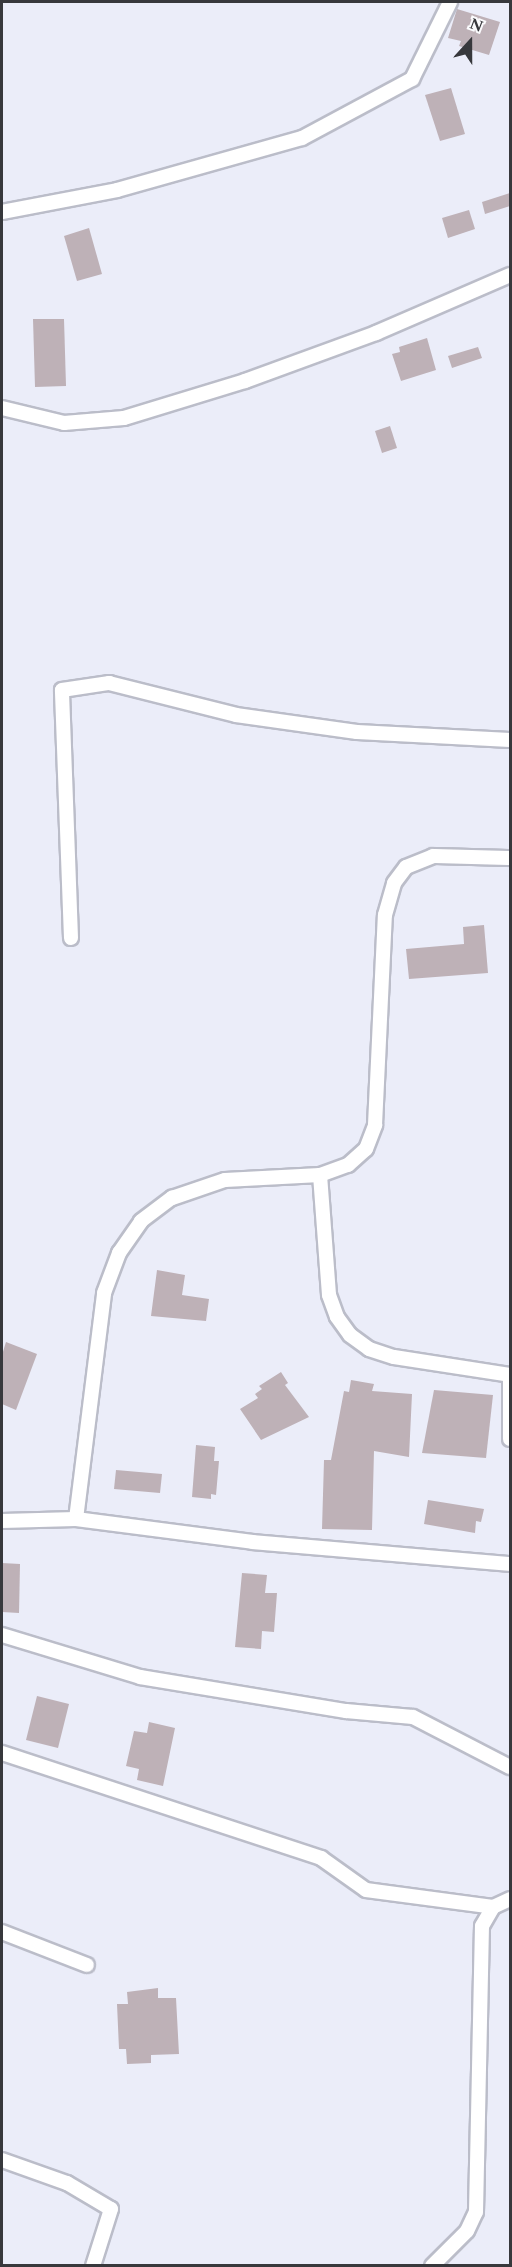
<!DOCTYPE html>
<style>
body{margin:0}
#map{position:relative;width:512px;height:2267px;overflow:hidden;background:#ebedf9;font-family:Spectral,serif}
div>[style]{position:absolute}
.building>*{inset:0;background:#beb1b7}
.roads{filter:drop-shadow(2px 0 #bbbdc9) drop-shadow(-2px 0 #bbbdc9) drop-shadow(0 2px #bbbdc9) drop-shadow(0 -2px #bbbdc9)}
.minor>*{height:14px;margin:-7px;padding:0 7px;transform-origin:7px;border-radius:7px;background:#fff}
span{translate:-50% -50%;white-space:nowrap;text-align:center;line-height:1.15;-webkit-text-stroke:6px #fbfbfd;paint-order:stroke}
.frame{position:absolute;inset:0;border:3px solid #37383c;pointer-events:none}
.north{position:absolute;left:440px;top:12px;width:60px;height:60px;-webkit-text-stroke:4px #fbfbfd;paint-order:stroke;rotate:21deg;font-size:16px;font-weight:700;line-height:24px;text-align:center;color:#37383c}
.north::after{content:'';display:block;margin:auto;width:21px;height:27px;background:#37383c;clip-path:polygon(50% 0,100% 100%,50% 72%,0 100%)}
</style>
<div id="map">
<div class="building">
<i style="clip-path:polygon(457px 9px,500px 22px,489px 55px,459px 46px,461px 41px,448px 38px)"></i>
<i style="clip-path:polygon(451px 88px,465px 134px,440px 141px,425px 95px)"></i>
<i style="clip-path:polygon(510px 193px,510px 206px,485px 214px,482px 202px)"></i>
<i style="clip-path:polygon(469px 210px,475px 229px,448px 238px,442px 218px)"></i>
<i style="clip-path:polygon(89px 228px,102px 274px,77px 281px,64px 236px)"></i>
<i style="clip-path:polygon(33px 319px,64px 319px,66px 386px,35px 387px)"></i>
<i style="clip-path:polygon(427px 338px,436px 370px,401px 381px,392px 354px,400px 352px,399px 347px)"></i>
<i style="clip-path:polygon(478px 347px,482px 358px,452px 368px,448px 356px)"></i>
<i style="clip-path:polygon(390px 426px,397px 448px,382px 453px,375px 431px)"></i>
<i style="clip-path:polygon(484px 925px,488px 973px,409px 979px,406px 949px,464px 944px,463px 927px)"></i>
<i style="clip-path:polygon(157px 1270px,185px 1275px,182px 1295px,209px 1299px,206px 1321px,151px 1316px)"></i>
<i style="clip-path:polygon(6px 1342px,37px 1354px,16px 1410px,2px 1404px,2px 1355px)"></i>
<i style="clip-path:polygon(281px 1372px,288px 1383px,285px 1385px,309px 1417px,261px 1440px,240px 1409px,258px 1398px,255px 1394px,262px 1389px,259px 1386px)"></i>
<i style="clip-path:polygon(351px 1380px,374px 1384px,372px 1391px,412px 1394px,409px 1457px,374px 1451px,372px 1530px,322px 1529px,324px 1460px,331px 1460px,344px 1391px,349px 1392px)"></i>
<i style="clip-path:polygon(434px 1390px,493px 1395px,486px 1458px,422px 1453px)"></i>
<i style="clip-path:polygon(196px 1445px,215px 1447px,214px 1461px,219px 1461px,216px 1495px,211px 1494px,211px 1499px,192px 1497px)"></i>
<i style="clip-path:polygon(116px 1470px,162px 1474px,160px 1493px,114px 1489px)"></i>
<i style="clip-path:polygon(428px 1500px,484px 1509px,481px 1522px,476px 1521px,475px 1533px,424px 1524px)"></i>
<i style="clip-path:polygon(2px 1563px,20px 1564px,19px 1613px,2px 1612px)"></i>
<i style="clip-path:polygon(242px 1573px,267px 1575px,265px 1593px,277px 1593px,274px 1632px,262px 1631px,261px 1649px,235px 1647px)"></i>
<i style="clip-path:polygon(37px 1696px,69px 1704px,58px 1748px,26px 1740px)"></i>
<i style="clip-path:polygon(149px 1722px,175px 1728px,163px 1786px,137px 1780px,139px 1769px,126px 1766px,134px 1731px,147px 1733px)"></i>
<i style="clip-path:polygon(158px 1988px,158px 1998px,176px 1998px,179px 2054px,151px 2055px,151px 2063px,127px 2064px,126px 2049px,119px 2049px,117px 2004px,128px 2004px,127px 1992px)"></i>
</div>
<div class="roads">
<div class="minor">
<i style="left:2px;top:212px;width:117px;rotate:-10.8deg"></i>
<i style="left:117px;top:190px;width:192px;rotate:-15.7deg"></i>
<i style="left:302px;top:138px;width:125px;rotate:-28.2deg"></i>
<i style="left:412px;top:79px;width:86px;rotate:-63.7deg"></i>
<i style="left:2px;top:408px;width:64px;rotate:13.6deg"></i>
<i style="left:64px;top:423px;width:60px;rotate:-4.8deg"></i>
<i style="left:124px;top:418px;width:127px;rotate:-17deg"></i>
<i style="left:245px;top:381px;width:140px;rotate:-20.1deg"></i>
<i style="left:376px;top:333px;width:146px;rotate:-23.4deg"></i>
<i style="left:71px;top:938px;width:248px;rotate:-92.1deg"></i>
<i style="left:62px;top:690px;width:48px;rotate:-8.5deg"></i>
<i style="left:109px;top:683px;width:131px;rotate:14.1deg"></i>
<i style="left:236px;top:715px;width:122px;rotate:8deg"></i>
<i style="left:357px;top:732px;width:153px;rotate:3deg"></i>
<i style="left:320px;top:1175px;width:120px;rotate:85.7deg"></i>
<i style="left:329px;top:1295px;width:23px;rotate:70deg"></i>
<i style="left:337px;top:1317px;width:22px;rotate:54deg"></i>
<i style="left:350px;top:1335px;width:24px;rotate:36deg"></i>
<i style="left:369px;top:1349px;width:26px;rotate:18deg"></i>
<i style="left:394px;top:1357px;width:117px;rotate:8.8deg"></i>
<i style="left:510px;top:1375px;width:64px;rotate:90deg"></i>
<i style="left:76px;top:1519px;width:228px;rotate:-82.9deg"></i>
<i style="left:104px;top:1293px;width:43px;rotate:-69.4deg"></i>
<i style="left:119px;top:1253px;width:39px;rotate:-55deg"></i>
<i style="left:141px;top:1221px;width:39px;rotate:-37deg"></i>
<i style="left:172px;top:1198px;width:56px;rotate:-18.8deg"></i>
<i style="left:225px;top:1180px;width:95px;rotate:-3deg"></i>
<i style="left:320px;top:1175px;width:30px;rotate:-20deg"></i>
<i style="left:348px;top:1165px;width:24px;rotate:-42deg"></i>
<i style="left:366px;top:1149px;width:26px;rotate:-69deg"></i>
<i style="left:375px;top:1125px;width:210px;rotate:-87.3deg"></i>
<i style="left:385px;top:915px;width:33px;rotate:-74deg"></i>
<i style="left:394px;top:883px;width:20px;rotate:-53deg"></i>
<i style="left:406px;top:867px;width:29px;rotate:-22deg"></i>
<i style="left:433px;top:856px;width:77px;rotate:1.5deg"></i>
<i style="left:2px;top:1521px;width:74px;rotate:-1.5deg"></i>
<i style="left:76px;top:1519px;width:178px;rotate:7.4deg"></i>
<i style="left:253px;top:1542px;width:258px;rotate:4.9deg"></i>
<i style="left:2px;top:1635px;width:144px;rotate:16.9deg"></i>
<i style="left:140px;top:1677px;width:209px;rotate:9.4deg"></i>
<i style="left:346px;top:1711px;width:67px;rotate:5.1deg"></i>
<i style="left:413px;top:1717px;width:109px;rotate:27.3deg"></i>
<i style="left:2px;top:1753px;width:336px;rotate:18.2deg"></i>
<i style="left:321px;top:1858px;width:55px;rotate:35.4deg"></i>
<i style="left:366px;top:1890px;width:128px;rotate:7.6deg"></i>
<i style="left:2px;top:1932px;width:91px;rotate:21.2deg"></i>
<i style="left:2px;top:2160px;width:69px;rotate:19.5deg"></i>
<i style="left:67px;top:2183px;width:51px;rotate:30.6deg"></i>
<i style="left:111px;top:2209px;width:60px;rotate:107.5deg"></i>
<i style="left:432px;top:2266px;width:49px;rotate:-45deg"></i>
<i style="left:467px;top:2231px;width:21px;rotate:-65deg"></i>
<i style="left:476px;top:2212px;width:286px;rotate:-88.8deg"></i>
<i style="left:482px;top:1926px;width:22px;rotate:-60deg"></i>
<i style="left:493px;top:1907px;width:19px;rotate:-25deg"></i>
</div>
</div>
<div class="frame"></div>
<div class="north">N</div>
</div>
